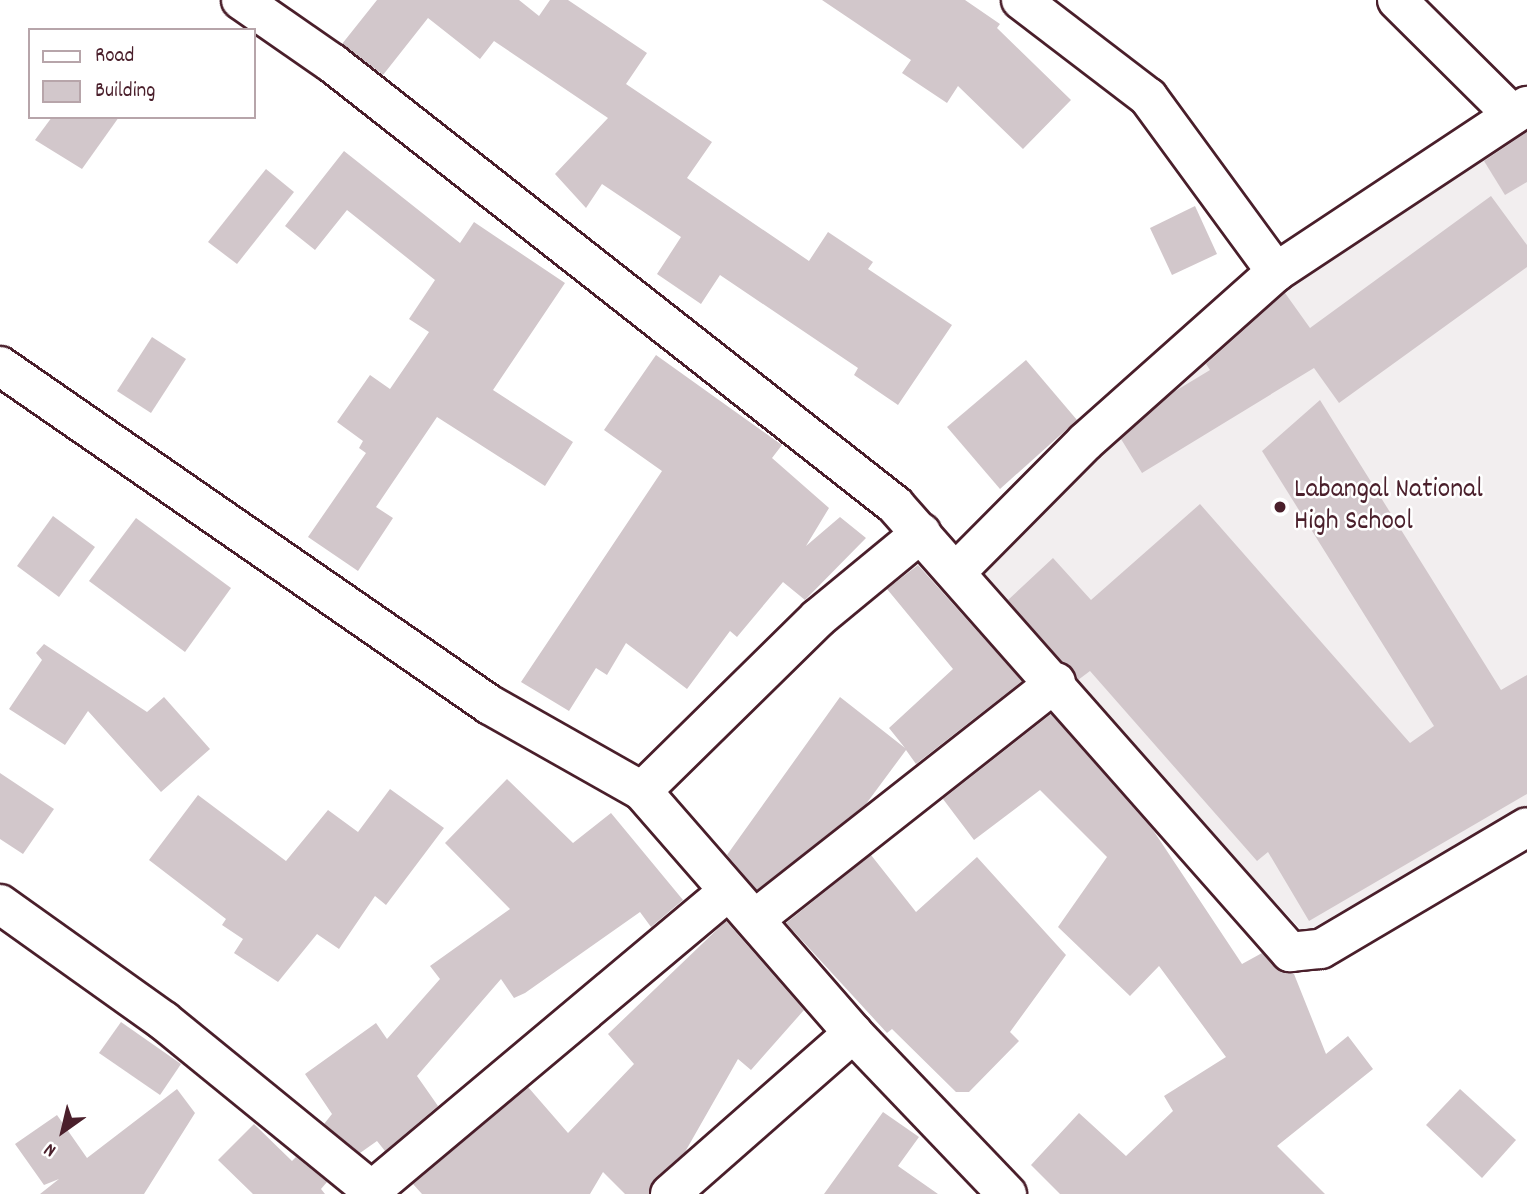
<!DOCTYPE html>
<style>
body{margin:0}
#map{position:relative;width:1527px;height:1194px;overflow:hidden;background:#fff;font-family:Dekko,sans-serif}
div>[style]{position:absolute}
.built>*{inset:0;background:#f2eeef}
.building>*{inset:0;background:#d2c7cb}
.roads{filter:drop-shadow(2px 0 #4a1f2b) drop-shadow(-2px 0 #4a1f2b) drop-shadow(0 2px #4a1f2b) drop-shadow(0 -2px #4a1f2b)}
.street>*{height:38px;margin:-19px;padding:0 19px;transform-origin:19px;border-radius:19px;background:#fff}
.dots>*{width:19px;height:19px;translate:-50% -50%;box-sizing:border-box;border:4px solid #fff;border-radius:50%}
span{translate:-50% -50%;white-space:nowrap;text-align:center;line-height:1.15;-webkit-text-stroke:5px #fff;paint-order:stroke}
.poi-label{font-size:28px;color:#4a1f2b}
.left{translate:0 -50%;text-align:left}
.legend{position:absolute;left:28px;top:28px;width:228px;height:91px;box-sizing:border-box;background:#fff;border:2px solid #b7a5aa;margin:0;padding:9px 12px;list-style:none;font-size:21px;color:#4a1f2b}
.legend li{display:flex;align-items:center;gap:14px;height:35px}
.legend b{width:35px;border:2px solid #b7a5aa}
.north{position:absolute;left:28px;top:1096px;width:70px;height:70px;-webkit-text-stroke:5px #fff;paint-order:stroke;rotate:214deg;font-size:19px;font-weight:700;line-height:28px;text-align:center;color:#4a1f2b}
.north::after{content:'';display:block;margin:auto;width:24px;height:32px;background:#4a1f2b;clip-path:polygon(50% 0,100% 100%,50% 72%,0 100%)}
</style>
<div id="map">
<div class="built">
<i style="clip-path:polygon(1527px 111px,1527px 805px,1304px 933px,971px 573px,1192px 353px)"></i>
</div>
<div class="building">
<i style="clip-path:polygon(377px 0,519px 0,539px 16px,550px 0,568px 0,647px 53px,626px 84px,712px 142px,687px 178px,809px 261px,828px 232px,873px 262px,868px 269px,952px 325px,898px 405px,854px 375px,858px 368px,720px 275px,701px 304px,657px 274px,681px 237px,602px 184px,586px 208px,555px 174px,608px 118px,494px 41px,480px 59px,428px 18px,383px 75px,342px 44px)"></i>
<i style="clip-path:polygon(822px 0,965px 0,1000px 24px,997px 28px,1071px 100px,1023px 149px,958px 86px,947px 103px,902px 73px,911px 60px)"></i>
<i style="clip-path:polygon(52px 117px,119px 117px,82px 169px,35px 140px)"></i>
<i style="clip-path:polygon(1527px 132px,1527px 182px,1505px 195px,1484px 161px)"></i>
<i style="clip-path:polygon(344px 151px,460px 243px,474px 222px,565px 283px,493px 390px,573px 442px,545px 486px,437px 417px,376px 507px,393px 518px,358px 571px,308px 537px,366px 453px,359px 448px,363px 441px,337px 422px,370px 375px,390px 389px,429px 332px,409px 319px,435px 280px,347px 210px,315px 250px,285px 226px)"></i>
<i style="clip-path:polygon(266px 169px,294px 192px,237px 264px,208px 242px)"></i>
<i style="clip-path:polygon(1491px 196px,1527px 245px,1527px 267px,1339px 403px,1314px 368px,1142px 473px,1121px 439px,1172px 393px,1210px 370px,1206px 364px,1285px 293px,1310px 328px)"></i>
<i style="clip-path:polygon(1195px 206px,1217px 254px,1172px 275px,1150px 228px)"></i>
<i style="clip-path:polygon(152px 337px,186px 359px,151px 413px,117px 391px)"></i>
<i style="clip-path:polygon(656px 355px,782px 445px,772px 458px,829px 508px,806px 546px,840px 517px,866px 538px,805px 600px,783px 582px,737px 637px,730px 631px,687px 689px,626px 643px,607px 675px,596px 668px,569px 711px,521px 682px,662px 471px,604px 430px)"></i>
<i style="clip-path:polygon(1026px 360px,1077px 420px,1000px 489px,947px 427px)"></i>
<i style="clip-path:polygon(1320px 400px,1501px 690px,1527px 675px,1527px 794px,1309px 921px,1268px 852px,1257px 861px,1090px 671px,1078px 680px,1008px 600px,1053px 558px,1091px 600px,1200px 504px,1410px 743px,1434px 726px,1262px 451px)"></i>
<i style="clip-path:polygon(53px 516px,95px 547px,59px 597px,17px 566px)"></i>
<i style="clip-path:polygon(136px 518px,231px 588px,185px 652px,89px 581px)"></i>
<i style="clip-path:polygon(918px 565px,1022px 681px,916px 764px,906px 750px,866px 804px,757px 890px,727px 855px,840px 697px,905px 748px,889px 728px,953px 669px,887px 589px)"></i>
<i style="clip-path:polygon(44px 644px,147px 712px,164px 697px,210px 749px,161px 792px,88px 711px,65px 745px,9px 709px,42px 660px,36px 653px)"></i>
<i style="clip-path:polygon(1051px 714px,1153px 830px,1242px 964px,1262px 953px,1281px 972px,1294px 974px,1326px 1054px,1348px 1036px,1373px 1069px,1277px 1146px,1325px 1194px,1060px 1194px,1031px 1165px,1079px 1113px,1126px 1156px,1173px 1111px,1164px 1096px,1226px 1057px,1159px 966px,1130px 996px,1058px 927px,1107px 857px,1040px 790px,974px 840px,943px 799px)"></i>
<i style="clip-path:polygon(0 773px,54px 809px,23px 854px,0 839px)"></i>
<i style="clip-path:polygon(507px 779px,573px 843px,611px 813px,683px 900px,651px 927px,640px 912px,525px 993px,514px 998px,501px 979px,417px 1076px,438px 1106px,385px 1151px,377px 1141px,360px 1153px,324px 1124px,332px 1114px,305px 1074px,376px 1023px,387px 1039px,440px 979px,430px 966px,510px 909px,445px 843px)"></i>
<i style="clip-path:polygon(390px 789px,444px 828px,386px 905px,375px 896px,339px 949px,317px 934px,278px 982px,234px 953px,243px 939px,222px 925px,226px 919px,149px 860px,198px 795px,286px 861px,328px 810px,358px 832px)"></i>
<i style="clip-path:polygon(871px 855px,916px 912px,977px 857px,1066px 955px,1010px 1032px,1019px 1041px,969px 1092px,956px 1092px,892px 1029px,887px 1033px,786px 923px)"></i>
<i style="clip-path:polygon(726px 921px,804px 1010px,751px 1070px,738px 1059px,685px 1152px,655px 1178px,649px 1194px,625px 1194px,603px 1172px,590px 1194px,422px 1194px,413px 1184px,528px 1087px,568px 1133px,634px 1064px,608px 1034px)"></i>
<i style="clip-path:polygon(121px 1022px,181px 1064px,160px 1095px,99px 1053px)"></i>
<i style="clip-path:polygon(177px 1089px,195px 1113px,144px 1194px,40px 1194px,59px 1179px,44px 1185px,15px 1144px,57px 1115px,87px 1158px)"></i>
<i style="clip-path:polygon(1460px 1089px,1516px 1140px,1482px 1178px,1426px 1125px)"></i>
<i style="clip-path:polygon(883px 1112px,919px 1137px,898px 1166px,938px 1194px,824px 1194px)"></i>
<i style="clip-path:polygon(254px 1124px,292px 1161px,296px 1157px,327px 1182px,321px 1189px,325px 1194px,253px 1194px,218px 1160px)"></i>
</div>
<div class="roads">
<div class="street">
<i style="left:241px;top:0;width:111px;rotate:34.7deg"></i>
<i style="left:332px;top:63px;width:716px;rotate:38.13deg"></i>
<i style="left:895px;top:505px;width:597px;rotate:48.53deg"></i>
<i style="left:1290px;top:952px;width:31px;rotate:-6deg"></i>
<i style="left:1321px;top:949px;width:239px;rotate:-30.6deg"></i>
<i style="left:1021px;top:0;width:160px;rotate:37.4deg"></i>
<i style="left:1148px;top:97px;width:217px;rotate:53.8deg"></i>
<i style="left:1397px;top:0;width:163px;rotate:44.8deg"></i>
<i style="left:0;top:366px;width:596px;rotate:34.68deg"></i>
<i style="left:490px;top:705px;width:175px;rotate:29.5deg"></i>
<i style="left:642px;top:791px;width:321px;rotate:48.9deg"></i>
<i style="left:853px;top:1033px;width:223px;rotate:46.3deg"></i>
<i style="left:957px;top:571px;width:182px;rotate:-45.2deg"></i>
<i style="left:1085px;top:442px;width:256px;rotate:-41.7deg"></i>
<i style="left:1276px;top:272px;width:301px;rotate:-33.5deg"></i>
<i style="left:642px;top:791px;width:247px;rotate:-44.5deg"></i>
<i style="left:818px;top:618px;width:134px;rotate:-39.5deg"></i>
<i style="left:0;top:904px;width:201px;rotate:35.5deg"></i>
<i style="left:164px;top:1021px;width:274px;rotate:39.2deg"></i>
<i style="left:755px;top:919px;width:383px;rotate:-38.2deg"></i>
<i style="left:371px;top:1191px;width:466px;rotate:-40deg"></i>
<i style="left:670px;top:1194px;width:244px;rotate:-41.3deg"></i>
</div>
</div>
<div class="dots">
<i style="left:1280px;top:507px;background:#4a1f2b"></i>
</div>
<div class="poi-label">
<span class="left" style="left:1294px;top:507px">Labangal National<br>High School</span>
</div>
<ul class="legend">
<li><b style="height:9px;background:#fff"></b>Road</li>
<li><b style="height:19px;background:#d2c7cb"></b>Building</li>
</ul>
<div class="north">N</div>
</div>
